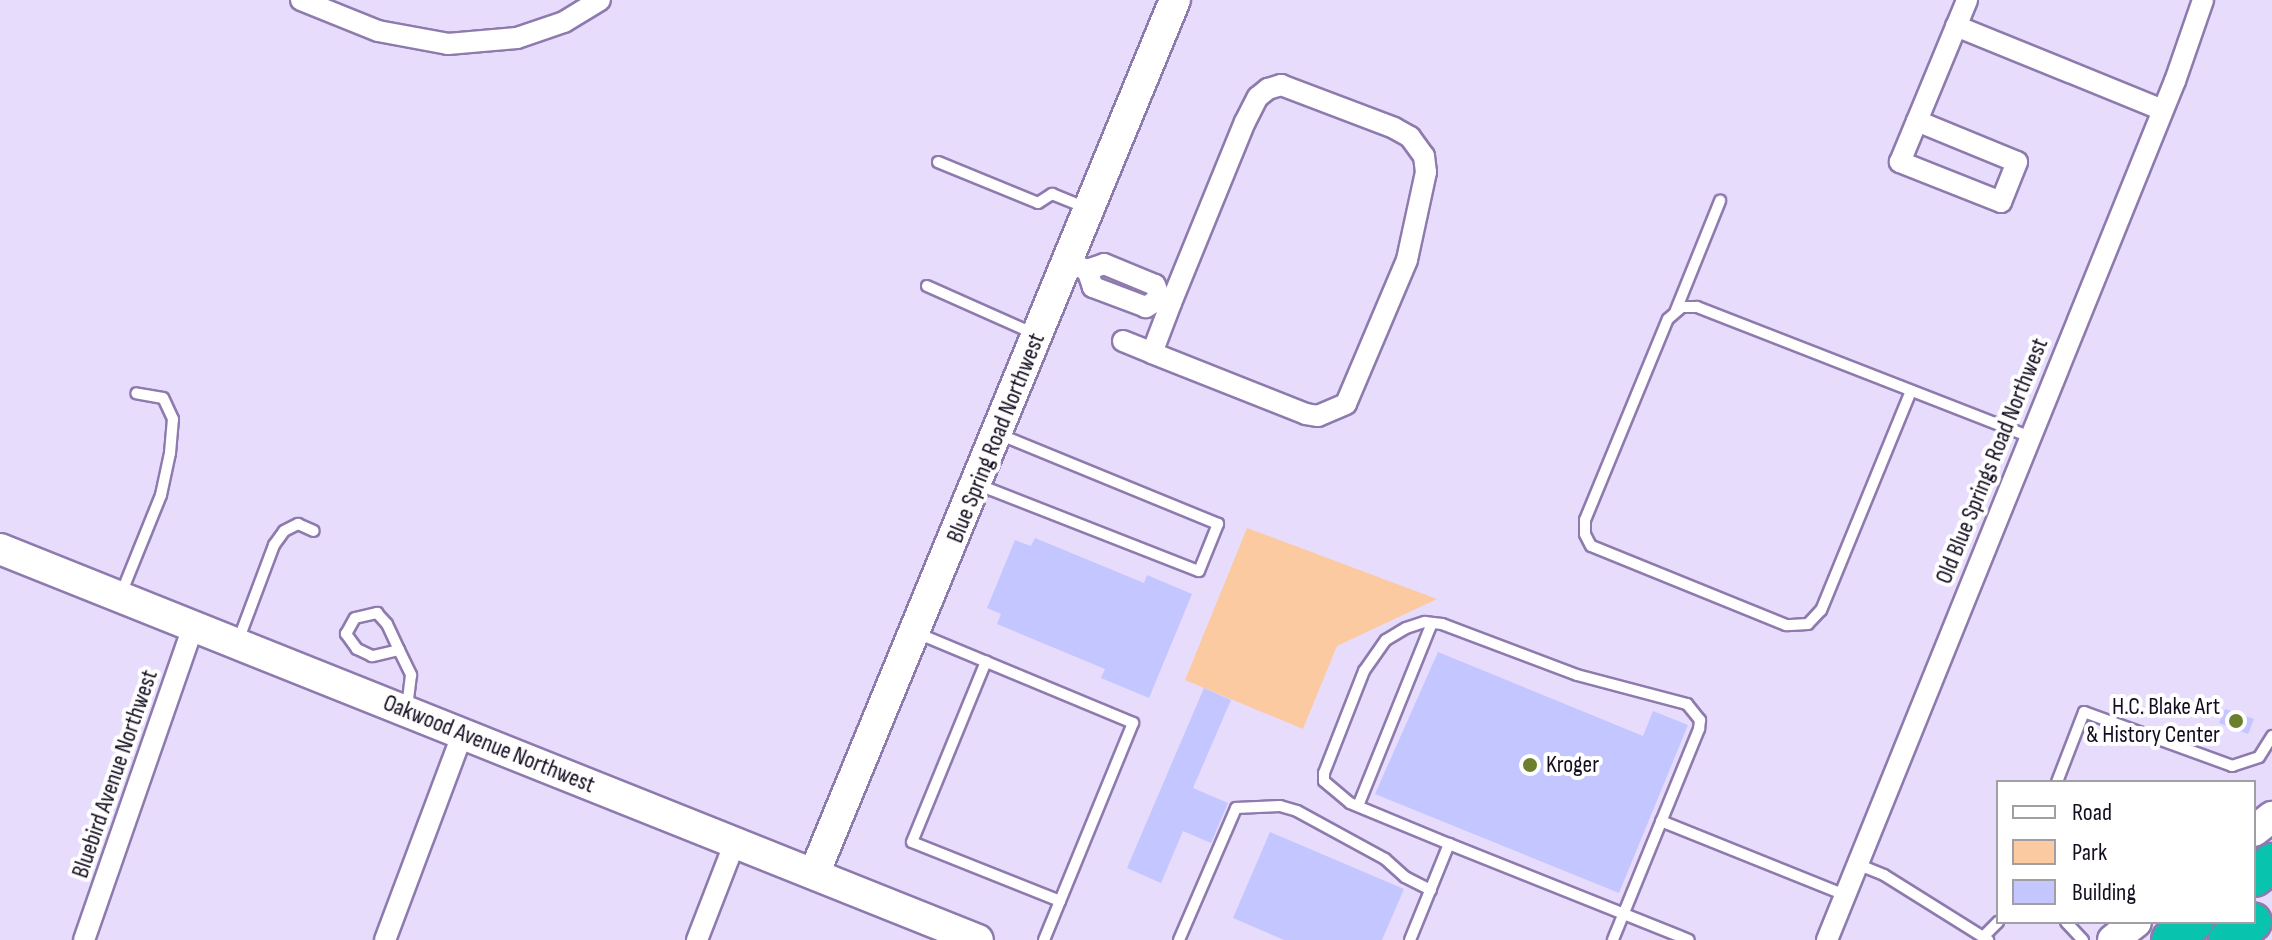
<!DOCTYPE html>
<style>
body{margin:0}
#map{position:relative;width:2272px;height:940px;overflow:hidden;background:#e8dcfd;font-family:"Sofia Sans Condensed",sans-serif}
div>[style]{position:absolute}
.green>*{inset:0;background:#fccaa0}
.building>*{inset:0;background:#c3c6ff}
.roads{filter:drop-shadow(2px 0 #8e7bae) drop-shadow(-2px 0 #8e7bae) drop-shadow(0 2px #8e7bae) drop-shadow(0 -2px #8e7bae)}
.lane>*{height:10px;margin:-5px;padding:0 5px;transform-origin:5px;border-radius:5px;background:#fff}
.street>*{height:20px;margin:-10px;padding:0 10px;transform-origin:10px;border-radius:10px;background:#fff}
.secondary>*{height:30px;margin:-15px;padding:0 15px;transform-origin:15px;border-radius:15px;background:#fff}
.highway>*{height:38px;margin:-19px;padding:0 19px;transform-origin:19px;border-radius:19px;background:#08c3ae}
.dots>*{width:22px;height:22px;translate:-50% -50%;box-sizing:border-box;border:4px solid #fff;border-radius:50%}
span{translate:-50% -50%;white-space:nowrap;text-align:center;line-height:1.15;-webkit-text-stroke:8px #fff;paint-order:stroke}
.street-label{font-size:24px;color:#140c1f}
.poi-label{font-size:24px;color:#140c1f}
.right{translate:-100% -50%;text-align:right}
.left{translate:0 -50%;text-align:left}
.legend{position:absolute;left:1996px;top:780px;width:260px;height:144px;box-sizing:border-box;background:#fff;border:2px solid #a19ea5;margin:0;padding:10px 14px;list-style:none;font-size:24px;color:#140c1f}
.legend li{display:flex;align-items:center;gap:16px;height:40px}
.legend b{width:40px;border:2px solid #a19ea5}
</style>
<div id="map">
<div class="green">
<i style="clip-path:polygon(1247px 528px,1437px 599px,1337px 646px,1303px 729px,1185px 680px)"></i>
</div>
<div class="building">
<i style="clip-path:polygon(1035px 538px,1144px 583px,1147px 575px,1192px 594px,1149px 698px,1101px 678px,1105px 669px,997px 624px,1001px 614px,987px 608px,1015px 540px,1031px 546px)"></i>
<i style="clip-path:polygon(1438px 652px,1643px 736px,1653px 711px,1688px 725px,1619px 893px,1375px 794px)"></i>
<i style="clip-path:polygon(1204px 688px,1231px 700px,1193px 788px,1228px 803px,1211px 843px,1183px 831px,1161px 883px,1127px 868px)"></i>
<i style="clip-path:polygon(2225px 709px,2254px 719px,2248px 734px,2219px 723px)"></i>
<i style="clip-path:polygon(1270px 832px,1404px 889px,1382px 940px,1284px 940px,1233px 918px)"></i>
</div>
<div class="roads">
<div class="lane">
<i style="left:938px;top:162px;width:108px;rotate:22.3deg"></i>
<i style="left:1038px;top:203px;width:17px;rotate:-33deg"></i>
<i style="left:1052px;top:194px;width:37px;rotate:22deg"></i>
<i style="left:927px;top:286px;width:118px;rotate:24deg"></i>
<i style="left:1676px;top:310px;width:118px;rotate:-68deg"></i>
<i style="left:1911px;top:391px;width:237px;rotate:112.3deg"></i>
<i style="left:1821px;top:610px;width:19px;rotate:133deg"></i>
<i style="left:1808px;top:624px;width:22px;rotate:177deg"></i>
<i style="left:1786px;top:625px;width:210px;rotate:-157.9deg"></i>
<i style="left:1591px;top:546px;width:13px;rotate:-117deg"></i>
<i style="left:1585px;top:534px;width:14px;rotate:-90deg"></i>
<i style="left:1585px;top:520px;width:217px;rotate:-67.6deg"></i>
<i style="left:1668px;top:319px;width:18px;rotate:-41deg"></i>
<i style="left:1682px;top:307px;width:15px"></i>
<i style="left:1697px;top:307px;width:357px;rotate:21.3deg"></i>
<i style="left:979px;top:485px;width:236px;rotate:21.4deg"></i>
<i style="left:1199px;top:571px;width:51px;rotate:-68deg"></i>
<i style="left:1218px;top:524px;width:237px;rotate:-157.7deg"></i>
<i style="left:121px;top:594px;width:107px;rotate:-68deg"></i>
<i style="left:161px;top:495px;width:43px;rotate:-77.9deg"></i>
<i style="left:170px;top:453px;width:34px;rotate:-85deg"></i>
<i style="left:173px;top:419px;width:23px;rotate:-115deg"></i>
<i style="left:163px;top:398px;width:27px;rotate:-170deg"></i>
<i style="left:377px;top:613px;width:15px;rotate:48deg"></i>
<i style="left:387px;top:624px;width:29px;rotate:65deg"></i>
<i style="left:399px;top:650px;width:28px;rotate:167deg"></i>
<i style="left:372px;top:656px;width:17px;rotate:-155deg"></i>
<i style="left:357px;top:649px;width:19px;rotate:-126deg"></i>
<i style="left:346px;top:634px;width:18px;rotate:-61deg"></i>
<i style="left:355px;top:618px;width:23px;rotate:-13deg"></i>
<i style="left:917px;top:633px;width:234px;rotate:22.6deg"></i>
<i style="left:1133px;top:723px;width:192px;rotate:112.3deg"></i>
<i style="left:1060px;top:901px;width:159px;rotate:-158.3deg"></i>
<i style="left:912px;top:842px;width:195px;rotate:-67.7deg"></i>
<i style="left:238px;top:641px;width:103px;rotate:-69.4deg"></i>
<i style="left:274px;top:545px;width:17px;rotate:-54deg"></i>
<i style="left:284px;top:531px;width:16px;rotate:-27deg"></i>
<i style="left:298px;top:524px;width:17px;rotate:24deg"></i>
<i style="left:399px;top:650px;width:28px;rotate:64deg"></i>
<i style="left:411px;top:675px;width:34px;rotate:97deg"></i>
<i style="left:2057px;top:782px;width:75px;rotate:-68.9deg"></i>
<i style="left:2084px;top:712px;width:158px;rotate:20deg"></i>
<i style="left:2232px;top:766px;width:28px;rotate:-18deg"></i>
<i style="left:2259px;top:757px;width:25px;rotate:-58deg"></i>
<i style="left:1358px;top:806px;width:197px;rotate:-68deg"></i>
<i style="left:1661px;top:821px;width:198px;rotate:21.9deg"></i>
<i style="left:1449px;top:844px;width:107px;rotate:-157.5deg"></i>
<i style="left:1350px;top:803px;width:34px;rotate:-140deg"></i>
<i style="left:1324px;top:781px;width:8px;rotate:-90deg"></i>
<i style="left:1324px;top:773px;width:110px;rotate:-68.6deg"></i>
<i style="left:1364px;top:671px;width:38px;rotate:-55deg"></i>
<i style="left:1386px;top:640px;width:23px;rotate:-31deg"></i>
<i style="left:1406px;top:628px;width:20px;rotate:-18deg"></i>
<i style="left:1425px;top:622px;width:17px;rotate:7deg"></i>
<i style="left:1442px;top:624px;width:144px;rotate:20.7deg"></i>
<i style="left:1577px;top:675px;width:114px;rotate:14.8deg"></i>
<i style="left:1687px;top:704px;width:21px;rotate:51deg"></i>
<i style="left:1700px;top:720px;width:9px;rotate:96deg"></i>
<i style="left:1699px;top:729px;width:228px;rotate:112.2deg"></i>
<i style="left:1857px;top:864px;width:29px;rotate:22deg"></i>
<i style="left:1884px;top:875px;width:123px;rotate:32deg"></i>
<i style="left:2066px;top:922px;width:25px;rotate:47deg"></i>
<i style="left:1984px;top:936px;width:20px;rotate:-45deg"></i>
<i style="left:1044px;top:940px;width:42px;rotate:-67.7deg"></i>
<i style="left:1179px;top:940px;width:144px;rotate:-66.6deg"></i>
<i style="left:1236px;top:808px;width:44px;rotate:-2.6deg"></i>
<i style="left:1280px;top:806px;width:18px;rotate:16deg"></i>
<i style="left:1297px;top:811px;width:100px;rotate:28.6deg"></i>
<i style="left:1385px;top:859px;width:27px;rotate:42deg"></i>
<i style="left:1405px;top:877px;width:29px;rotate:27deg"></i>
<i style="left:1410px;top:940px;width:104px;rotate:-67.9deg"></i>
<i style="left:1449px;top:844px;width:258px;rotate:21.8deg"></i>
</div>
<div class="street">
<i style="left:301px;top:0;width:83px;rotate:21.9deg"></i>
<i style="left:378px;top:31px;width:71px;rotate:10.5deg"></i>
<i style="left:448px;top:44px;width:69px;rotate:-5deg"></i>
<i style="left:517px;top:38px;width:50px;rotate:-18.8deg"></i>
<i style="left:564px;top:22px;width:42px;rotate:-31.4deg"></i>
<i style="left:1956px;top:26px;width:223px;rotate:22.1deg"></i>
<i style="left:1917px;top:121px;width:108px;rotate:22.3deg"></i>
<i style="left:2017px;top:162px;width:43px;rotate:111.8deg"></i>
<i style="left:2001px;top:202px;width:109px;rotate:-158.4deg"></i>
<i style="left:1900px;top:162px;width:44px;rotate:-67.5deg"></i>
<i style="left:1917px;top:121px;width:131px;rotate:-67.5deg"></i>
<i style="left:1068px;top:262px;width:21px;rotate:23deg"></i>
<i style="left:1087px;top:270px;width:18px;rotate:-19deg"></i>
<i style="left:1104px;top:264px;width:55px;rotate:22.4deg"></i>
<i style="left:1155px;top:285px;width:14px;rotate:69deg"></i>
<i style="left:1160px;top:298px;width:17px;rotate:147deg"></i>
<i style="left:1146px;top:307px;width:57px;rotate:-159.3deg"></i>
<i style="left:1093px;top:287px;width:18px;rotate:-109deg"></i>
<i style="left:1160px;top:298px;width:12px;rotate:24deg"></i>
<i style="left:1171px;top:303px;width:196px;rotate:-67.8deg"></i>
<i style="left:1245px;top:122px;width:28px;rotate:-63deg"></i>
<i style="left:1258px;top:97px;width:13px;rotate:-39deg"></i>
<i style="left:1268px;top:89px;width:14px;rotate:-17deg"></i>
<i style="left:1281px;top:85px;width:121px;rotate:20.8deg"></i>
<i style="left:1394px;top:128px;width:18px;rotate:29deg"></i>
<i style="left:1410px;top:137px;width:24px;rotate:54deg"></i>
<i style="left:1424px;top:156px;width:16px;rotate:83deg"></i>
<i style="left:1426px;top:172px;width:90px;rotate:102.2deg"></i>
<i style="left:1407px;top:260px;width:156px;rotate:113deg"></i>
<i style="left:1346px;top:404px;width:30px;rotate:157deg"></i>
<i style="left:1318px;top:416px;width:12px;rotate:-171deg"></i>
<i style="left:1306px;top:414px;width:166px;rotate:-158.4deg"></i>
<i style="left:1152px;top:353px;width:53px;rotate:-69.2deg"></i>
<i style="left:1123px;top:341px;width:31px;rotate:22deg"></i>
<i style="left:84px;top:940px;width:334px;rotate:-70.8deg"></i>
<i style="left:385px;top:940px;width:221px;rotate:-69.4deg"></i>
<i style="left:697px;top:940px;width:105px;rotate:-68.8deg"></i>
<i style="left:1827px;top:940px;width:927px;rotate:-67.95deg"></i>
<i style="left:2175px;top:81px;width:86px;rotate:-70.9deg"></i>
</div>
<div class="secondary">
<i style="left:0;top:549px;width:1053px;rotate:21.79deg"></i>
<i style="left:2254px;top:831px;width:23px;rotate:-38deg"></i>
<i style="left:814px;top:874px;width:946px;rotate:-67.56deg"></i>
<i style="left:2113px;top:940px;width:29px;rotate:-38deg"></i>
</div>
<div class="highway">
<i style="left:2254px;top:877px;width:23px;rotate:-38deg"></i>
<i style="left:2171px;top:940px;width:29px;rotate:-38deg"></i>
<i style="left:2228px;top:940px;width:30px;rotate:-37deg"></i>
</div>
</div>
<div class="dots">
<i style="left:2236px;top:721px;background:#6c7f2f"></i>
<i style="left:1530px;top:765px;background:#6c7f2f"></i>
</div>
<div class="street-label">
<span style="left:996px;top:438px;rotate:-68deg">Blue Spring Road Northwest</span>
<span style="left:1992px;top:461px;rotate:-68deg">Old Blue Springs Road Northwest</span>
<span style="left:489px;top:744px;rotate:22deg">Oakwood Avenue Northwest</span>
<span style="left:115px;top:774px;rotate:-71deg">Bluebird Avenue Northwest</span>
</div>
<div class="poi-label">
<span class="right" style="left:2220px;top:721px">H.C. Blake Art<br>&amp; History Center</span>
<span class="left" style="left:1546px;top:765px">Kroger</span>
</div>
<ul class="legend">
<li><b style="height:10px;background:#fff"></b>Road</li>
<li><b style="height:22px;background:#fccaa0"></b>Park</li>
<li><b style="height:22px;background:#c3c6ff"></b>Building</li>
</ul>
</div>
